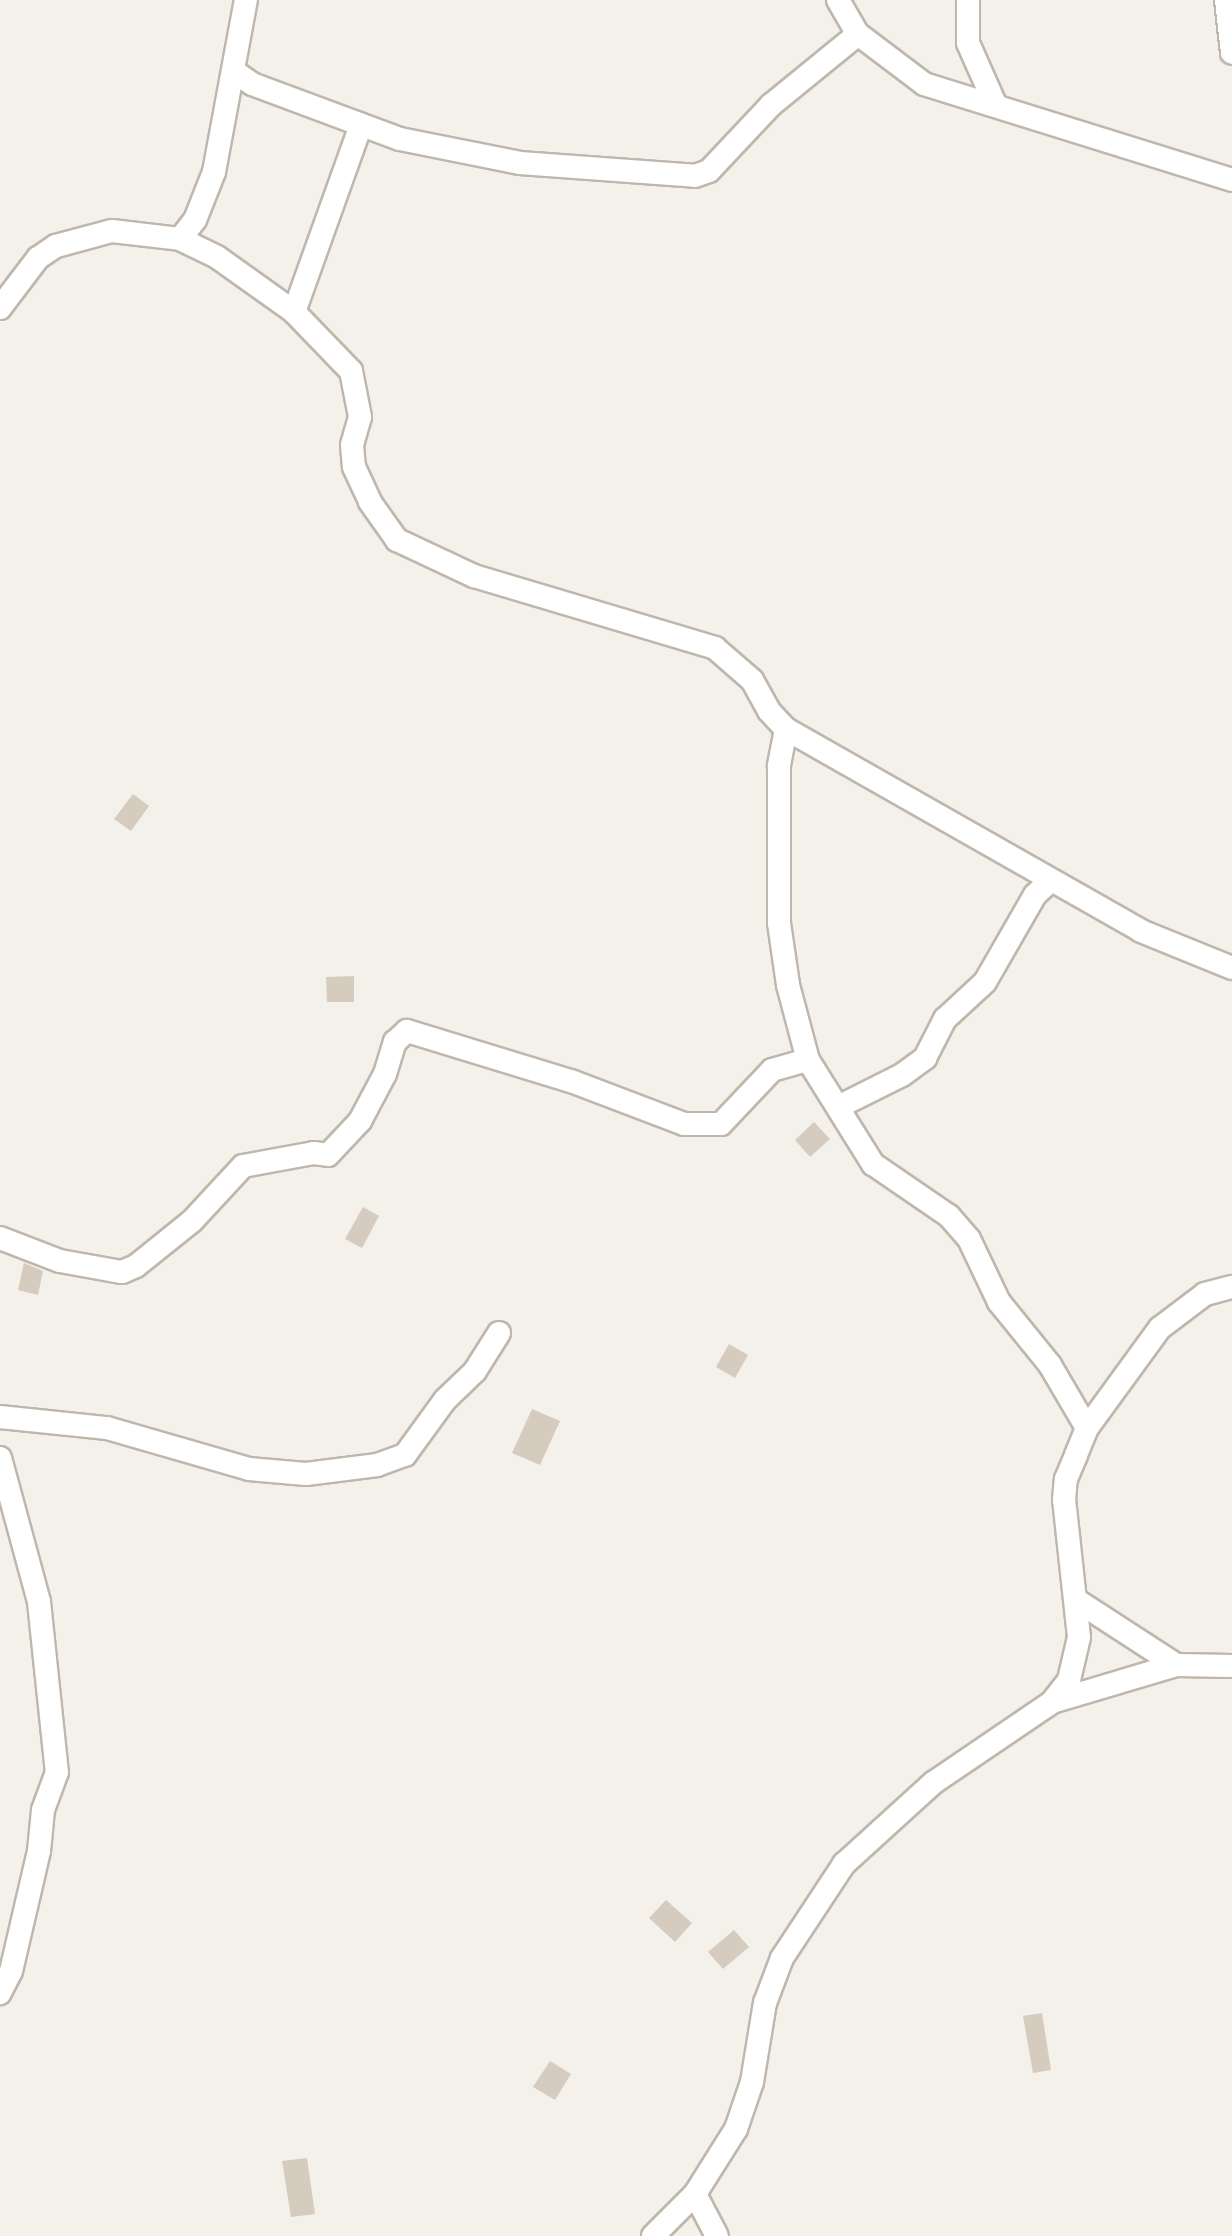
<!DOCTYPE html>
<style>
body{margin:0}
#map{position:relative;width:1232px;height:2236px;overflow:hidden;background:#f4f0ea;font-family:"Sofia Sans Condensed",sans-serif}
div>[style]{position:absolute}
.building>*{inset:0;background:#d6cbbf}
.roads{filter:drop-shadow(2px 0 #c0b7ac) drop-shadow(-2px 0 #c0b7ac) drop-shadow(0 2px #c0b7ac) drop-shadow(0 -2px #c0b7ac)}
.street>*{height:22px;margin:-11px;padding:0 11px;transform-origin:11px;border-radius:11px;background:#fff}
span{translate:-50% -50%;white-space:nowrap;text-align:center;line-height:1.15;-webkit-text-stroke:8px #fff;paint-order:stroke}
</style>
<div id="map">
<div class="building">
<i style="clip-path:polygon(133px 794px,149px 806px,131px 831px,114px 819px)"></i>
<i style="clip-path:polygon(354px 976px,354px 1002px,327px 1002px,326px 977px)"></i>
<i style="clip-path:polygon(814px 1122px,830px 1139px,810px 1157px,795px 1140px)"></i>
<i style="clip-path:polygon(363px 1207px,379px 1216px,362px 1248px,345px 1239px)"></i>
<i style="clip-path:polygon(24px 1263px,43px 1271px,38px 1295px,18px 1290px)"></i>
<i style="clip-path:polygon(729px 1344px,748px 1355px,735px 1378px,716px 1367px)"></i>
<i style="clip-path:polygon(532px 1409px,560px 1421px,540px 1465px,512px 1453px)"></i>
<i style="clip-path:polygon(666px 1900px,692px 1923px,675px 1942px,649px 1918px)"></i>
<i style="clip-path:polygon(734px 1930px,749px 1947px,723px 1969px,708px 1952px)"></i>
<i style="clip-path:polygon(1042px 2013px,1051px 2070px,1033px 2073px,1023px 2016px)"></i>
<i style="clip-path:polygon(550px 2061px,571px 2074px,555px 2100px,533px 2087px)"></i>
<i style="clip-path:polygon(307px 2158px,315px 2214px,291px 2217px,282px 2161px)"></i>
</div>
<div class="roads">
<div class="street">
<i style="left:838px;top:0;width:39px;rotate:60deg"></i>
<i style="left:858px;top:34px;width:83px;rotate:37.1deg"></i>
<i style="left:924px;top:84px;width:323px;rotate:17.3deg"></i>
<i style="left:968px;top:0;width:43px;rotate:90deg"></i>
<i style="left:968px;top:43px;width:67px;rotate:66.1deg"></i>
<i style="left:1226px;top:0;width:53px;rotate:83.5deg"></i>
<i style="left:235px;top:72px;width:21px;rotate:35deg"></i>
<i style="left:252px;top:84px;width:158px;rotate:20.4deg"></i>
<i style="left:400px;top:139px;width:122px;rotate:11.3deg"></i>
<i style="left:520px;top:163px;width:175px;rotate:4.2deg"></i>
<i style="left:695px;top:176px;width:15px;rotate:-20deg"></i>
<i style="left:709px;top:171px;width:91px;rotate:-46.8deg"></i>
<i style="left:771px;top:105px;width:112px;rotate:-39.2deg"></i>
<i style="left:180px;top:239px;width:24px;rotate:-52deg"></i>
<i style="left:195px;top:220px;width:52px;rotate:-68.4deg"></i>
<i style="left:214px;top:172px;width:175px;rotate:-79.5deg"></i>
<i style="left:0;top:308px;width:63px;rotate:-52.8deg"></i>
<i style="left:38px;top:258px;width:22px;rotate:-34deg"></i>
<i style="left:56px;top:246px;width:58px;rotate:-15deg"></i>
<i style="left:112px;top:231px;width:68px;rotate:6.7deg"></i>
<i style="left:180px;top:239px;width:41px;rotate:25.9deg"></i>
<i style="left:217px;top:257px;width:95px;rotate:35.5deg"></i>
<i style="left:294px;top:312px;width:82px;rotate:46deg"></i>
<i style="left:351px;top:371px;width:47px;rotate:78.9deg"></i>
<i style="left:360px;top:417px;width:29px;rotate:106deg"></i>
<i style="left:352px;top:445px;width:22px;rotate:85deg"></i>
<i style="left:354px;top:467px;width:38px;rotate:65deg"></i>
<i style="left:370px;top:502px;width:47px;rotate:54.6deg"></i>
<i style="left:397px;top:540px;width:85px;rotate:25.1deg"></i>
<i style="left:474px;top:576px;width:252px;rotate:16.6deg"></i>
<i style="left:715px;top:648px;width:49px;rotate:40.9deg"></i>
<i style="left:752px;top:680px;width:35px;rotate:61deg"></i>
<i style="left:769px;top:711px;width:25px;rotate:47deg"></i>
<i style="left:786px;top:729px;width:408px;rotate:29.6deg"></i>
<i style="left:1141px;top:931px;width:98px;rotate:22.1deg"></i>
<i style="left:294px;top:312px;width:199px;rotate:-70.3deg"></i>
<i style="left:786px;top:729px;width:38px;rotate:101deg"></i>
<i style="left:779px;top:766px;width:157px;rotate:90deg"></i>
<i style="left:779px;top:923px;width:63px;rotate:81.7deg"></i>
<i style="left:788px;top:985px;width:78px;rotate:75.1deg"></i>
<i style="left:808px;top:1060px;width:123px;rotate:58deg"></i>
<i style="left:873px;top:1164px;width:92px;rotate:34.4deg"></i>
<i style="left:949px;top:1216px;width:30px;rotate:49deg"></i>
<i style="left:969px;top:1239px;width:70px;rotate:64.5deg"></i>
<i style="left:999px;top:1302px;width:81px;rotate:51deg"></i>
<i style="left:1050px;top:1365px;width:73px;rotate:59.6deg"></i>
<i style="left:840px;top:1106px;width:69px;rotate:-26.6deg"></i>
<i style="left:902px;top:1075px;width:29px;rotate:-36deg"></i>
<i style="left:925px;top:1058px;width:44px;rotate:-62.9deg"></i>
<i style="left:945px;top:1019px;width:54px;rotate:-42.8deg"></i>
<i style="left:985px;top:982px;width:100px;rotate:-60.1deg"></i>
<i style="left:1035px;top:895px;width:21px;rotate:-43deg"></i>
<i style="left:0;top:1238px;width:64px;rotate:21deg"></i>
<i style="left:60px;top:1261px;width:63px;rotate:10.1deg"></i>
<i style="left:122px;top:1272px;width:15px;rotate:-23deg"></i>
<i style="left:136px;top:1266px;width:72px;rotate:-38.8deg"></i>
<i style="left:192px;top:1221px;width:75px;rotate:-47.2deg"></i>
<i style="left:243px;top:1166px;width:72px;rotate:-10.4deg"></i>
<i style="left:314px;top:1153px;width:14px;rotate:8deg"></i>
<i style="left:328px;top:1155px;width:47px;rotate:-46.7deg"></i>
<i style="left:360px;top:1121px;width:53px;rotate:-62deg"></i>
<i style="left:385px;top:1074px;width:34px;rotate:-73deg"></i>
<i style="left:395px;top:1042px;width:16px;rotate:-43deg"></i>
<i style="left:407px;top:1031px;width:171px;rotate:17deg"></i>
<i style="left:571px;top:1081px;width:121px;rotate:20.8deg"></i>
<i style="left:684px;top:1124px;width:37px"></i>
<i style="left:721px;top:1124px;width:74px;rotate:-46.6deg"></i>
<i style="left:772px;top:1070px;width:37px;rotate:-16deg"></i>
<i style="left:0;top:1417px;width:108px;rotate:5.9deg"></i>
<i style="left:107px;top:1428px;width:148px;rotate:16.1deg"></i>
<i style="left:249px;top:1469px;width:57px;rotate:5deg"></i>
<i style="left:306px;top:1474px;width:72px;rotate:-7.2deg"></i>
<i style="left:377px;top:1465px;width:30px;rotate:-20deg"></i>
<i style="left:405px;top:1455px;width:68px;rotate:-54deg"></i>
<i style="left:445px;top:1400px;width:42px;rotate:-44deg"></i>
<i style="left:475px;top:1371px;width:45px;rotate:-57.7deg"></i>
<i style="left:0;top:1458px;width:149px;rotate:74.8deg"></i>
<i style="left:39px;top:1602px;width:171px;rotate:84deg"></i>
<i style="left:57px;top:1772px;width:40px;rotate:110.2deg"></i>
<i style="left:43px;top:1810px;width:41px;rotate:95.6deg"></i>
<i style="left:39px;top:1851px;width:123px;rotate:103.1deg"></i>
<i style="left:11px;top:1971px;width:25px;rotate:117deg"></i>
<i style="left:1076px;top:1600px;width:119px;rotate:33deg"></i>
<i style="left:1052px;top:1702px;width:129px;rotate:-16.6deg"></i>
<i style="left:1176px;top:1665px;width:56px;rotate:1deg"></i>
<i style="left:695px;top:2194px;width:47px;rotate:62.4deg"></i>
<i style="left:653px;top:2236px;width:59px;rotate:-45deg"></i>
<i style="left:695px;top:2194px;width:77px;rotate:-57.8deg"></i>
<i style="left:736px;top:2129px;width:50px;rotate:-71.2deg"></i>
<i style="left:752px;top:2082px;width:80px;rotate:-80.7deg"></i>
<i style="left:765px;top:2003px;width:48px;rotate:-69.3deg"></i>
<i style="left:782px;top:1958px;width:113px;rotate:-56.6deg"></i>
<i style="left:844px;top:1864px;width:120px;rotate:-42.3deg"></i>
<i style="left:933px;top:1783px;width:144px;rotate:-34.2deg"></i>
<i style="left:1052px;top:1702px;width:28px;rotate:-52deg"></i>
<i style="left:1069px;top:1680px;width:44px;rotate:-76.9deg"></i>
<i style="left:1079px;top:1637px;width:138px;rotate:-96.2deg"></i>
<i style="left:1064px;top:1500px;width:21px;rotate:-85deg"></i>
<i style="left:1066px;top:1479px;width:26px;rotate:-67deg"></i>
<i style="left:1076px;top:1455px;width:29px;rotate:-68deg"></i>
<i style="left:1087px;top:1428px;width:124px;rotate:-53.9deg"></i>
<i style="left:1160px;top:1328px;width:56px;rotate:-37.1deg"></i>
<i style="left:1205px;top:1294px;width:28px;rotate:-15deg"></i>
</div>
</div>
</div>
